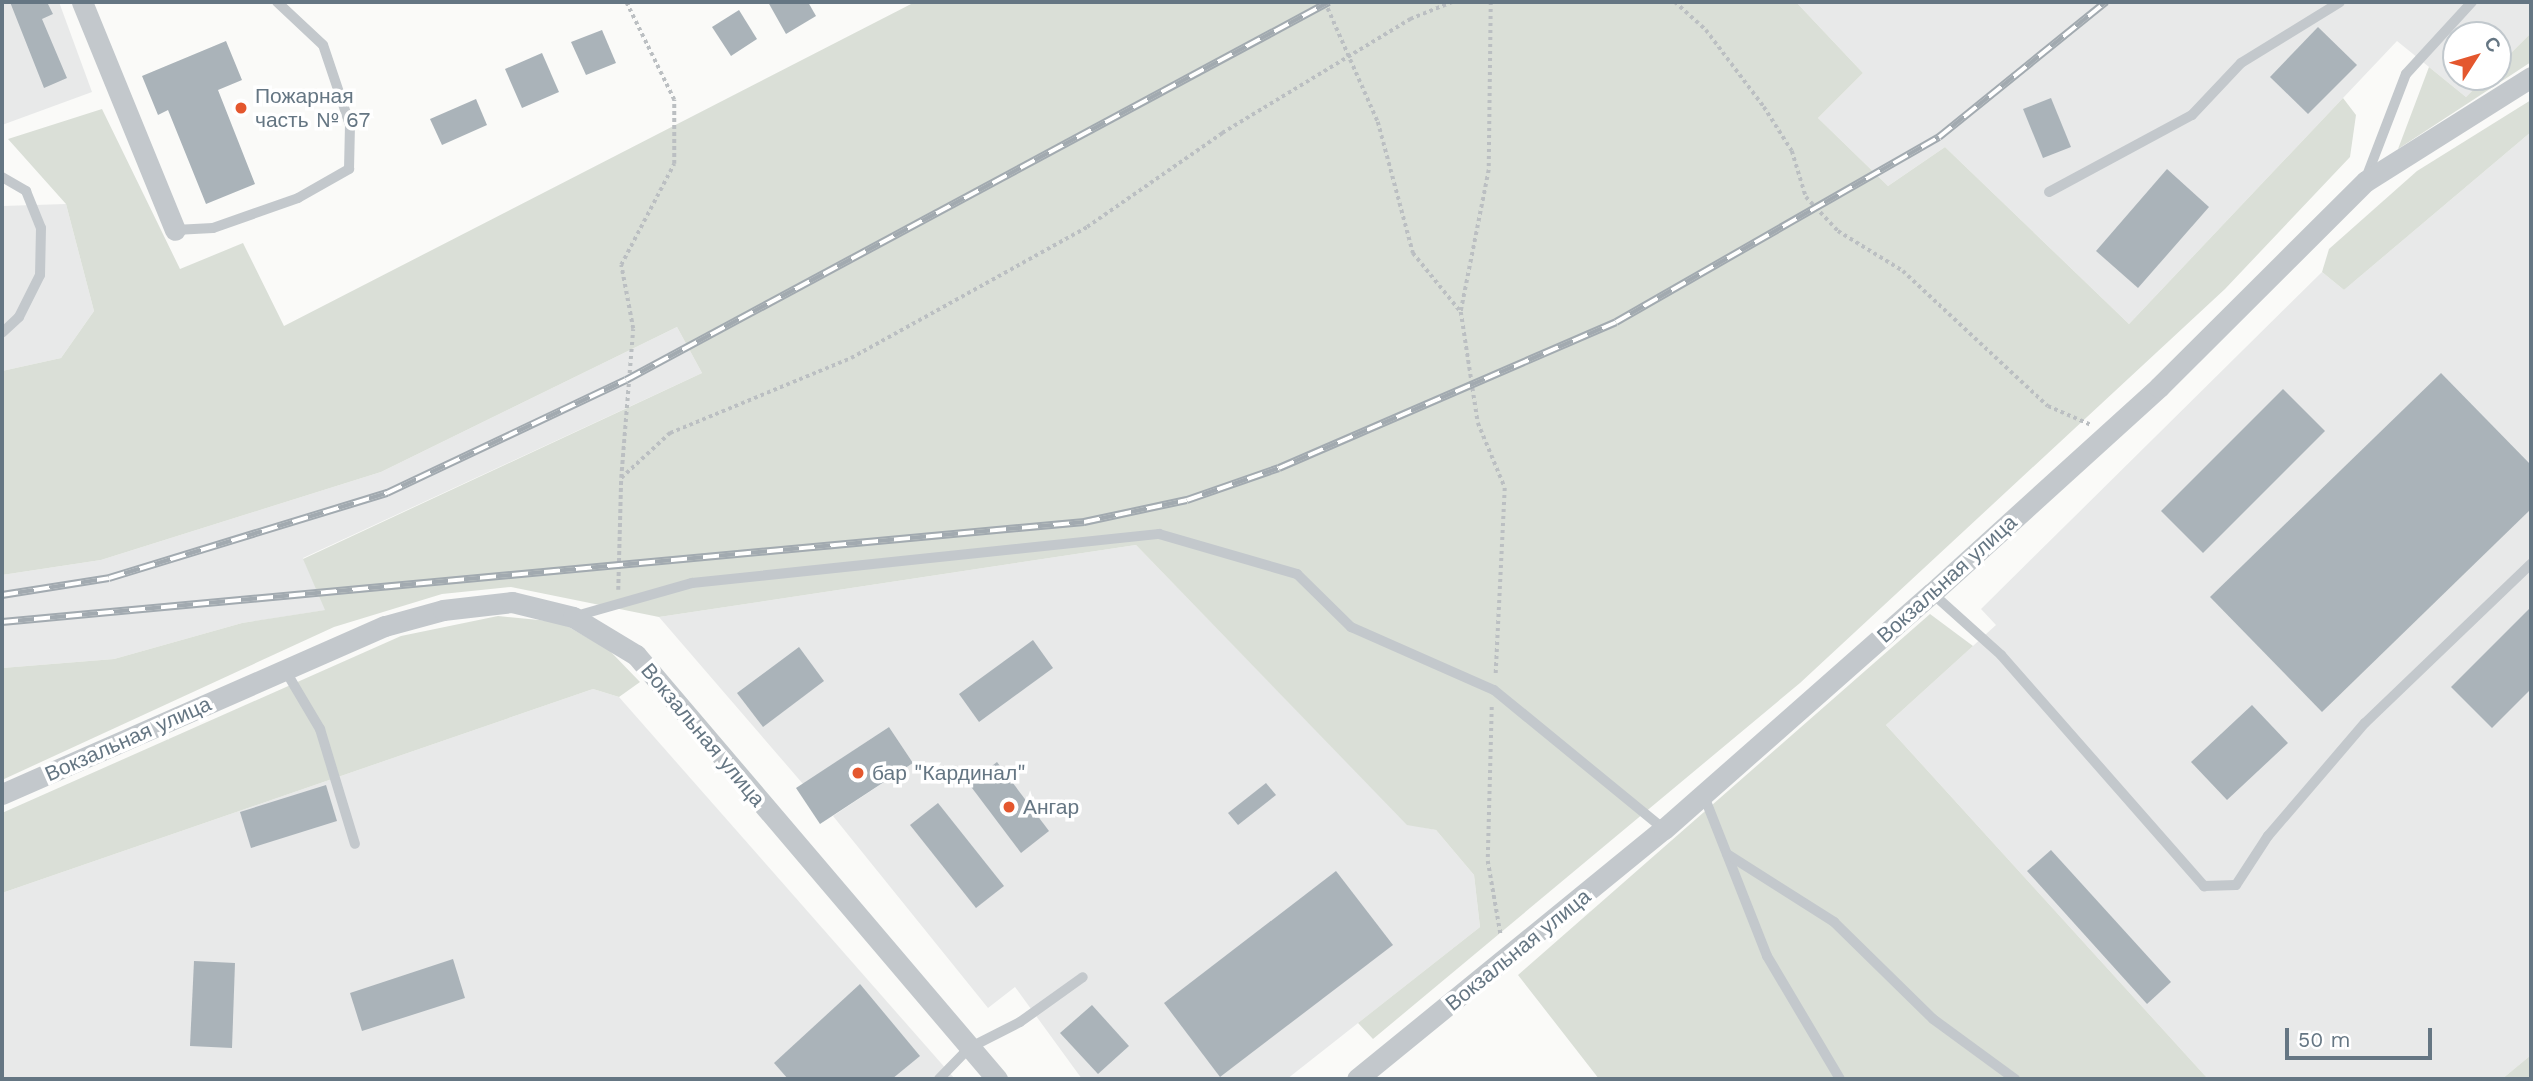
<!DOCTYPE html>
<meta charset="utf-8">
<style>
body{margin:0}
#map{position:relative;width:2533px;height:1081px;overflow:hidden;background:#fafaf8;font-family:"Work Sans",sans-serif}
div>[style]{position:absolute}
.built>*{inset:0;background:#e8e9e9}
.green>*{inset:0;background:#dadfd7}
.building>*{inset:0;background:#aab3b9}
.path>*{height:3.5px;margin-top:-1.75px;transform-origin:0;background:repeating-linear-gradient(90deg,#bbbfc2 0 3.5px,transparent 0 7px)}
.lane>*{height:10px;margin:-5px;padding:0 5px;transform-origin:5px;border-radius:5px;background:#c3c8cc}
.street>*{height:21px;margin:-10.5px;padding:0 10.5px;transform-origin:10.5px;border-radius:10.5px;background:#c3c8cc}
.rail>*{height:8px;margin-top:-4px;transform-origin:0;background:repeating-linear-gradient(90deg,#fff 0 16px,#a2aab0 0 32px);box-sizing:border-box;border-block:2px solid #a2aab0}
.dots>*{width:19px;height:19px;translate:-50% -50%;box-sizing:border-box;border:4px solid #fff;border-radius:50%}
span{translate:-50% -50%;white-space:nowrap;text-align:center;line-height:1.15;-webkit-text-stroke:7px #fff;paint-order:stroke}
.poi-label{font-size:21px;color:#657683}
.left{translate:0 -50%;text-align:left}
.street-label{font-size:21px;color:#657683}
.frame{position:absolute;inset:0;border:4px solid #657683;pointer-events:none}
.north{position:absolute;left:2442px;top:21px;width:70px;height:70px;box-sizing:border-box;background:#fff;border:2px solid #c1c8cd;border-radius:50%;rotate:53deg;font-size:19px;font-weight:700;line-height:28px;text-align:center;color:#657683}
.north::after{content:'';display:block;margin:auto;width:24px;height:32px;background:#e4572e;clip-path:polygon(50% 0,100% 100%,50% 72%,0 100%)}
.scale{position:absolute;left:2285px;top:1028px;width:147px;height:32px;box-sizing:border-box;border:4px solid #657683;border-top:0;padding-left:9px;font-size:21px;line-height:24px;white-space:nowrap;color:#657683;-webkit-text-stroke:5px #fff;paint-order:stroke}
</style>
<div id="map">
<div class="built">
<i style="clip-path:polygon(2px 2px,59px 2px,92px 92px,2px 125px)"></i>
<i style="clip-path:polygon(1796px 2px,2531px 2px,2531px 33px,2498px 66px,2498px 35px,2456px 35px,2456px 77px,2486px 77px,2466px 97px,2397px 41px,2129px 324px,1945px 147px,1888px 186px,1818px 118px,1863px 73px)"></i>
<i style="clip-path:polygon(2531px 132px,2531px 1055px,2502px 1079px,2208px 1079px,1886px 725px,1996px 625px,1981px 609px,2322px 272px,2344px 290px)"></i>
<i style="clip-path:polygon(66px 204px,94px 311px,61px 358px,2px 371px,2px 206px)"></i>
<i style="clip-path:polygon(677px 327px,702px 373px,303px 558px,326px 610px,242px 623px,114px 659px,2px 668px,2px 575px,101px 560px,381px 472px)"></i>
<i style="clip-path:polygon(1136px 545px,1407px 824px,1436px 830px,1474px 875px,1480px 927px,1287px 1079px,1082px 1079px,1015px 987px,988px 1008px,833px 816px,913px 763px,889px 727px,803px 784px,659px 617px)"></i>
<i style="clip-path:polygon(593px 689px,619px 697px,955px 1079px,2px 1079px,2px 893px)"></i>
</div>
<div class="green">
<i style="clip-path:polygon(915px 2px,1796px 2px,1863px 73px,1818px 118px,1888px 186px,1945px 147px,2129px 324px,2343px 98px,2356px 115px,2350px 157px,2225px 289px,1800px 683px,1373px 1039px,1358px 1023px,1480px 927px,1474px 875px,1436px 830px,1407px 825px,1136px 545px,659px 617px,511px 587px,442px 594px,334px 627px,2px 780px,2px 668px,114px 659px,242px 623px,325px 610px,303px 559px,702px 373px,677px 327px,381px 472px,101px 560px,2px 575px,2px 371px,61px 358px,94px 311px,66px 204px,8px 139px,102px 109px,180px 269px,243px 243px,284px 326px)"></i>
<i style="clip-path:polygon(2531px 33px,2531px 62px,2398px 149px,2429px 67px,2466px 97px,2486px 77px,2498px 77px,2498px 66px)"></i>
<i style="clip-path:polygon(2531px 100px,2531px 132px,2344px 290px,2322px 272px,2329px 249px,2417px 171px)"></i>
<i style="clip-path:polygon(1930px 614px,1973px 646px,1886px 725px,2208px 1079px,1599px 1079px,1518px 975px)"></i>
<i style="clip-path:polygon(498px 616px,560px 622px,609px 650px,640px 682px,619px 697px,593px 689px,2px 893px,2px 813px,401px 636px)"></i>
<i style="clip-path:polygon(2531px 1055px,2531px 1079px,2502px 1079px)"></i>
</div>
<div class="building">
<i style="clip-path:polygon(10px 2px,47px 2px,53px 14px,42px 19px,67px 78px,44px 88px)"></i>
<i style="clip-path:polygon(768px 2px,808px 2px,816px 16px,786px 34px)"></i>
<i style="clip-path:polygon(739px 10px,757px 39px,731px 56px,712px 27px)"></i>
<i style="clip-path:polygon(2318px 27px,2357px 65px,2308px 114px,2270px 77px)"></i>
<i style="clip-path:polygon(602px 30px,616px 63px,586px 75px,571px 42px)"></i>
<i style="clip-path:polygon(226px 41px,242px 80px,218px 90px,255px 184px,206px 204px,168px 110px,158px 115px,142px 76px)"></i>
<i style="clip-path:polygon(542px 53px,559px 92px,522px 108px,505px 69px)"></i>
<i style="clip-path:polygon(2051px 98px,2071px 147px,2043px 158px,2023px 109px)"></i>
<i style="clip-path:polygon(476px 99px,487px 125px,442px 145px,430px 119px)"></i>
<i style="clip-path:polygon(2167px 169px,2209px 207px,2138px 288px,2096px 251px)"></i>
<i style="clip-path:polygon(2441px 373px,2531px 465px,2531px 509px,2322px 712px,2210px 597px)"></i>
<i style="clip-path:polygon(2283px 389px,2325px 431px,2203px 553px,2161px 511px)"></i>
<i style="clip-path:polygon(2531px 607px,2531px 689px,2492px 728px,2451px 687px)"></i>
<i style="clip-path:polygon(1033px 640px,1053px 668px,979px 722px,959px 694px)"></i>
<i style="clip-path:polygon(799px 647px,824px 681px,763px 727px,737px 693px)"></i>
<i style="clip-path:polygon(2252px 705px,2288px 743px,2227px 800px,2191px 762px)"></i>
<i style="clip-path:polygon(889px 727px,913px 763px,820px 824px,796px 788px)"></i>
<i style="clip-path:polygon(997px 762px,1049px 831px,1021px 853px,969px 784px)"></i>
<i style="clip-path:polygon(1266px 783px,1276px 795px,1238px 825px,1228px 813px)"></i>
<i style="clip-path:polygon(326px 785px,337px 821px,251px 848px,240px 812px)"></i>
<i style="clip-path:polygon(938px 803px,1004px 886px,976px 908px,910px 825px)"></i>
<i style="clip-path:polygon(2051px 850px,2171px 982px,2147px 1004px,2027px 871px)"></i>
<i style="clip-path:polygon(1336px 871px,1393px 945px,1220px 1077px,1164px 1003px)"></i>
<i style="clip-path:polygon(453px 959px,465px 998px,362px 1031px,350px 993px)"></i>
<i style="clip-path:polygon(194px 961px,235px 963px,232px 1048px,190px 1046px)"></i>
<i style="clip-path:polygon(860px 984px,920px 1056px,892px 1079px,788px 1079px,774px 1063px)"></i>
<i style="clip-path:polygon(1092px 1005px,1129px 1046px,1098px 1074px,1060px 1033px)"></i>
</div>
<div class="path">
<i style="left:1325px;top:2px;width:131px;rotate:66.2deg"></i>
<i style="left:1378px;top:122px;width:136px;rotate:75deg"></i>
<i style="left:1413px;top:253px;width:76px;rotate:50.9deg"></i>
<i style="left:1491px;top:2px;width:168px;rotate:90.7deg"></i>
<i style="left:1489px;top:170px;width:145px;rotate:101.2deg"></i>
<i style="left:1461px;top:312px;width:112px;rotate:81.3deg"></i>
<i style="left:1478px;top:423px;width:70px;rotate:67.4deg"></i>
<i style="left:1505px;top:488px;width:187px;rotate:92.8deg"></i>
<i style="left:1675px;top:2px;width:42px;rotate:42.1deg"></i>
<i style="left:1706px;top:30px;width:96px;rotate:53deg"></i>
<i style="left:1764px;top:107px;width:52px;rotate:57.5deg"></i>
<i style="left:1792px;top:151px;width:48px;rotate:73.1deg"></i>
<i style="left:1806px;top:197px;width:47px;rotate:46.7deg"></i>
<i style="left:1838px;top:231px;width:76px;rotate:31.6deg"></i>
<i style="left:1903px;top:271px;width:198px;rotate:43deg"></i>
<i style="left:2048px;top:406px;width:47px;rotate:23.8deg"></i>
<i style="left:621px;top:478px;width:149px;rotate:-85.4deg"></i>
<i style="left:633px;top:329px;width:65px;rotate:-100.6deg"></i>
<i style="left:621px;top:265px;width:114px;rotate:-62.3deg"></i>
<i style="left:674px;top:164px;width:64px;rotate:-90deg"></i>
<i style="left:674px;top:100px;width:109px;rotate:-116.1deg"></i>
<i style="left:618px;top:590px;width:112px;rotate:-88.5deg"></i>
<i style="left:621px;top:478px;width:67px;rotate:-42.6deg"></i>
<i style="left:670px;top:433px;width:196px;rotate:-22.5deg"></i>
<i style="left:851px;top:358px;width:270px;rotate:-29deg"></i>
<i style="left:1087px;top:227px;width:165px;rotate:-34.8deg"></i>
<i style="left:1222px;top:133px;width:220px;rotate:-31.2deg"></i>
<i style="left:1410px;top:19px;width:45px;rotate:-22deg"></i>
<i style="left:1492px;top:707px;width:154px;rotate:91.5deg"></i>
<i style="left:1488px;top:861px;width:76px;rotate:80.2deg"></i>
</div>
<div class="lane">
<i style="left:2px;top:177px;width:28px;rotate:30deg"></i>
<i style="left:26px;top:191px;width:40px;rotate:68deg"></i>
<i style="left:41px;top:228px;width:47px;rotate:91.2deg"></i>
<i style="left:40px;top:275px;width:47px;rotate:116.6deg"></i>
<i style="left:19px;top:317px;width:23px;rotate:137deg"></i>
<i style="left:2366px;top:178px;width:111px;rotate:-69deg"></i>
<i style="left:2406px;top:74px;width:98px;rotate:-47.5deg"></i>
<i style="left:2049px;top:192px;width:162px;rotate:-28.3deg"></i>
<i style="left:2192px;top:115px;width:71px;rotate:-46.7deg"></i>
<i style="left:2241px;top:63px;width:116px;rotate:-31.6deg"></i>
<i style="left:175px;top:230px;width:38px;rotate:-3deg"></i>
<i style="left:213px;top:228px;width:90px;rotate:-19.4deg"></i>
<i style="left:298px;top:198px;width:59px;rotate:-29.6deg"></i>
<i style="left:349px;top:169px;width:44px;rotate:-88.7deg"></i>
<i style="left:350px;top:125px;width:84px;rotate:-108.6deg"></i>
<i style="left:323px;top:45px;width:63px;rotate:-136.9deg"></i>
<i style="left:1932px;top:593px;width:93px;rotate:41.9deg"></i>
<i style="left:2001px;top:655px;width:308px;rotate:48.7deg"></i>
<i style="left:2204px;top:886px;width:32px;rotate:-2deg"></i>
<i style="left:2236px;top:885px;width:59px;rotate:-56.9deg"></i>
<i style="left:2268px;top:836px;width:149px;rotate:-49.4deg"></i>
<i style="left:2365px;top:723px;width:230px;rotate:-43.8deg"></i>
<i style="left:576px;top:616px;width:121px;rotate:-15.9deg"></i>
<i style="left:692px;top:583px;width:470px;rotate:-6deg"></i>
<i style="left:1159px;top:534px;width:144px;rotate:16.2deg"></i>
<i style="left:1297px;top:574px;width:76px;rotate:44.5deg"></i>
<i style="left:1351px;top:627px;width:156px;rotate:23.8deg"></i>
<i style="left:1494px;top:690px;width:220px;rotate:39.3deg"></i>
<i style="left:285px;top:670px;width:69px;rotate:59.3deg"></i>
<i style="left:320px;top:729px;width:120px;rotate:73.1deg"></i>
<i style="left:1704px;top:796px;width:172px;rotate:68.5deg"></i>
<i style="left:1767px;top:956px;width:143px;rotate:59.3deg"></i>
<i style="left:1727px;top:854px;width:127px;rotate:32.4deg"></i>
<i style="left:1834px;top:922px;width:139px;rotate:44.4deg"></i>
<i style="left:1933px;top:1019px;width:102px;rotate:36.2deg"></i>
<i style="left:939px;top:1079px;width:43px;rotate:-45.9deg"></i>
<i style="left:969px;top:1048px;width:57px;rotate:-27deg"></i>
<i style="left:1020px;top:1022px;width:77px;rotate:-35.5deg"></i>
</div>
<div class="street">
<i style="left:82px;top:2px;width:246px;rotate:67.8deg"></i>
<i style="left:2px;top:794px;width:418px;rotate:-23.7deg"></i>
<i style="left:385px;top:626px;width:60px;rotate:-15.4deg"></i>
<i style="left:443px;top:610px;width:69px;rotate:-6.6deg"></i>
<i style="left:512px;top:602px;width:63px;rotate:13.8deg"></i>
<i style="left:573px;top:617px;width:74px;rotate:31.1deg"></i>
<i style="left:636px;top:655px;width:557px;rotate:49.59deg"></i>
<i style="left:1357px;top:1079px;width:396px;rotate:-39.2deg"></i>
<i style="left:1664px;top:829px;width:357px;rotate:-41.4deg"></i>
<i style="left:1932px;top:593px;width:307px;rotate:-42.2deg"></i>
<i style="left:2159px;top:387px;width:292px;rotate:-44.9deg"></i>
<i style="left:2366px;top:181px;width:195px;rotate:-32.2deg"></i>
</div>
<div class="rail">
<i style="left:2px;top:595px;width:108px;rotate:-9deg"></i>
<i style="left:109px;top:578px;width:291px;rotate:-17deg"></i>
<i style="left:387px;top:493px;width:264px;rotate:-25.3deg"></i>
<i style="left:626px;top:380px;width:798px;rotate:-28.27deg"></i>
<i style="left:2px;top:622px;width:1087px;rotate:-5.28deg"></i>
<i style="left:1084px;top:522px;width:105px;rotate:-12.1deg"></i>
<i style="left:1187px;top:500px;width:97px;rotate:-19.2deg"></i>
<i style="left:1279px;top:468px;width:367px;rotate:-23.4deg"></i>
<i style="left:1616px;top:322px;width:372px;rotate:-29.8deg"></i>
<i style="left:1939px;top:137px;width:215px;rotate:-39deg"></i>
</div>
<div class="dots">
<i style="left:241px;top:108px;background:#e4572e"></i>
<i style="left:858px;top:773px;background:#e4572e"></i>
<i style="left:1009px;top:807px;background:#e4572e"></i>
</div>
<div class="poi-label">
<span class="left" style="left:255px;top:108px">Пожарная<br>часть № 67</span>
<span class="left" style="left:872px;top:773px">бар "Кардинал"</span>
<span class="left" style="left:1023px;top:807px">Ангар</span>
</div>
<div class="street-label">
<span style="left:1947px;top:579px;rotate:-42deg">Вокзальная улица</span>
<span style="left:703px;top:735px;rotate:50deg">Вокзальная улица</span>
<span style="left:128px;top:739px;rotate:-24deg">Вокзальная улица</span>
<span style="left:1518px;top:950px;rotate:-39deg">Вокзальная улица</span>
</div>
<div class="frame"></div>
<div class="north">С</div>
<div class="scale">50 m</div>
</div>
